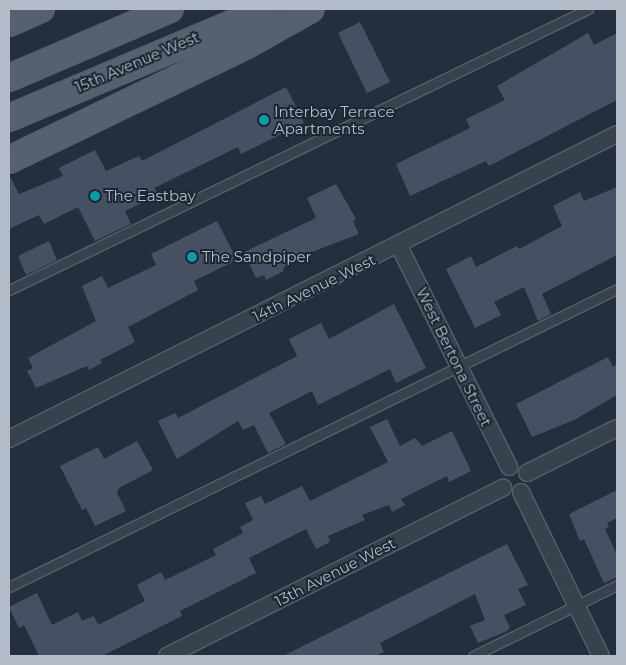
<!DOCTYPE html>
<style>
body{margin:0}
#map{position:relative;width:626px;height:665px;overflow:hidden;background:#242f3e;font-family:Montserrat,sans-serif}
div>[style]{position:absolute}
.building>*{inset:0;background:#455162}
.roads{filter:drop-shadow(1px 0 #565f6c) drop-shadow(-1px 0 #565f6c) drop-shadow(0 1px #565f6c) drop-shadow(0 -1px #565f6c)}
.service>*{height:9px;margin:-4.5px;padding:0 4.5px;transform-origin:4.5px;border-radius:4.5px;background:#38414e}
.minor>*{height:16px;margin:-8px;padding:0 8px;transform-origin:8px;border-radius:8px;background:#38414e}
.primary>*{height:26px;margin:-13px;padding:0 13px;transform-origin:13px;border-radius:13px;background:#56606e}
.dots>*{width:14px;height:14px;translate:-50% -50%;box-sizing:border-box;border:2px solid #1d2633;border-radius:50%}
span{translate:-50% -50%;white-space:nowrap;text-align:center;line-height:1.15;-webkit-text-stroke:4px #1d2633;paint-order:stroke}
.street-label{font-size:15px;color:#b4bcc9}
.poi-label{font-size:15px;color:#b4bcc9}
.left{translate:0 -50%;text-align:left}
.frame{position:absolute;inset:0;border:10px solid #b4bcc9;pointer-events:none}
</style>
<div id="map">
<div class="building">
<i style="clip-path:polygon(360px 22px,390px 82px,367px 93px,338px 33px)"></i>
<i style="clip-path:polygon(588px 33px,594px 45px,617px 33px,617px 100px,489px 166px,486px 161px,410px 196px,396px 164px,470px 128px,466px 119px,505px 100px,497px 86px)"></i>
<i style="clip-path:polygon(286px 87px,304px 123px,241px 154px,238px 147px,154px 188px,158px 195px,125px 211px,131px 224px,95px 241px,78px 207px,44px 224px,39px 215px,9px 229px,9px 175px,19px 194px,63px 176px,59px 168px,95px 150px,106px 171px,139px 156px,142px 161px)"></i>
<i style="clip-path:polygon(336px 184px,356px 219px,353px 221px,359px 234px,299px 257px,300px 260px,283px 268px,284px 271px,266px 280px,264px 275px,256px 278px,244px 252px,316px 218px,307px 198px)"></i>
<i style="clip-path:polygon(617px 187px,617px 255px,542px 294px,551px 314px,538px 321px,524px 287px,494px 302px,501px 315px,475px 328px,446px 269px,471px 256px,476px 267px,517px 246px,519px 249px,562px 226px,553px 206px,580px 192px,584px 201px)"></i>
<i style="clip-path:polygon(217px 221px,237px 260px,194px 281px,198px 290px,128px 327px,135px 342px,100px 360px,102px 363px,89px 370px,87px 366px,36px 388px,27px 371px,33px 368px,28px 358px,96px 321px,82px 286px,102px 276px,108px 288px,156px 265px,151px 254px)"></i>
<i style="clip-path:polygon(49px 241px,57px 260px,26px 275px,18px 256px)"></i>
<i style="clip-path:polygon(394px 304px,426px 368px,396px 383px,390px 369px,318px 405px,312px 391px,269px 413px,286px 444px,268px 453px,254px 425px,243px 430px,238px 421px,177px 459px,158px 421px,175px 413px,178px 418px,297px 356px,289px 339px,321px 323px,329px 339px)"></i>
<i style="clip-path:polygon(608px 357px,613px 367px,617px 364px,617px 395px,574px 420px,532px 437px,516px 404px)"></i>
<i style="clip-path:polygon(387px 419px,400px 446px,415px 438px,422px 446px,452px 431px,471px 471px,449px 482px,447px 476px,401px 499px,405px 505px,392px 512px,389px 505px,362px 515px,365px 520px,328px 536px,330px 542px,316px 549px,306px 529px,249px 558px,256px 573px,180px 611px,182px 616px,102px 656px,39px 656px,24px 625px,19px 628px,9px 607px,37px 593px,52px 625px,78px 612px,82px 621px,94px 616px,98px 625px,145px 601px,137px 585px,161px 572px,165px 580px,216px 555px,213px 549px,243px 533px,240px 527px,253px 520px,245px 503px,261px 496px,265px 504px,302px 486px,310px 501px,388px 462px,370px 427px)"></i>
<i style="clip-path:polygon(137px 441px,153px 470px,119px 488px,117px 493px,126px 511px,95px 526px,86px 508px,82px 510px,60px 466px,98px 447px,104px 459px)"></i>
<i style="clip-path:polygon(617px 490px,617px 518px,607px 523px,609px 527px,605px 529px,617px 555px,617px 577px,604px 583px,584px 539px,580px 541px,569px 514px)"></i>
<i style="clip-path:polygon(507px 544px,528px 585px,518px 589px,526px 605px,504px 615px,510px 628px,505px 632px,478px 643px,470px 626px,485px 620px,475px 594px,380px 643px,384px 652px,375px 656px,283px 656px)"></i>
</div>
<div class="roads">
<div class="service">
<i style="left:9px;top:290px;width:644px;rotate:-25.89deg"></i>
<i style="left:9px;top:587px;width:677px;rotate:-26.11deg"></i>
<i style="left:473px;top:656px;width:161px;rotate:-26.2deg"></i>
</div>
<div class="minor">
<i style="left:399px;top:246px;width:247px;rotate:63.5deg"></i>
<i style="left:9px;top:439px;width:680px;rotate:-26.64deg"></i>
<i style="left:527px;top:473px;width:101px;rotate:-26.6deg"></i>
<i style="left:521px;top:492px;width:182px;rotate:64deg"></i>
<i style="left:167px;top:656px;width:376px;rotate:-26.6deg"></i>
</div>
<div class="primary">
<i style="left:9px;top:23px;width:35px;rotate:-24deg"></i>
<i style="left:9px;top:78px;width:175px;rotate:-23.2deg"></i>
<i style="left:9px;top:118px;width:280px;rotate:-22.9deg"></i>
<i style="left:9px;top:160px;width:264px;rotate:-25.8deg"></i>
<i style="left:247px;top:45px;width:73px;rotate:-29.4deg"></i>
</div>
</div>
<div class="dots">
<i style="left:264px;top:120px;background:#0f9aa8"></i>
<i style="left:95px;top:196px;background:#0f9aa8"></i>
<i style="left:192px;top:257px;background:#0f9aa8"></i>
</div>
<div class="street-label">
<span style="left:137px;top:62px;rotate:-23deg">15th Avenue West</span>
<span style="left:314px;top:288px;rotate:-26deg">14th Avenue West</span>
<span style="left:454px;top:357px;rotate:64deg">West Bertona Street</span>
<span style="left:335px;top:572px;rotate:-27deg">13th Avenue West</span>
</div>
<div class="poi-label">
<span class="left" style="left:274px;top:120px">Interbay Terrace<br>Apartments</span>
<span class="left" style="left:105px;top:196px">The Eastbay</span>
<span class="left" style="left:202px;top:257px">The Sandpiper</span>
</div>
<div class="frame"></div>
</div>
